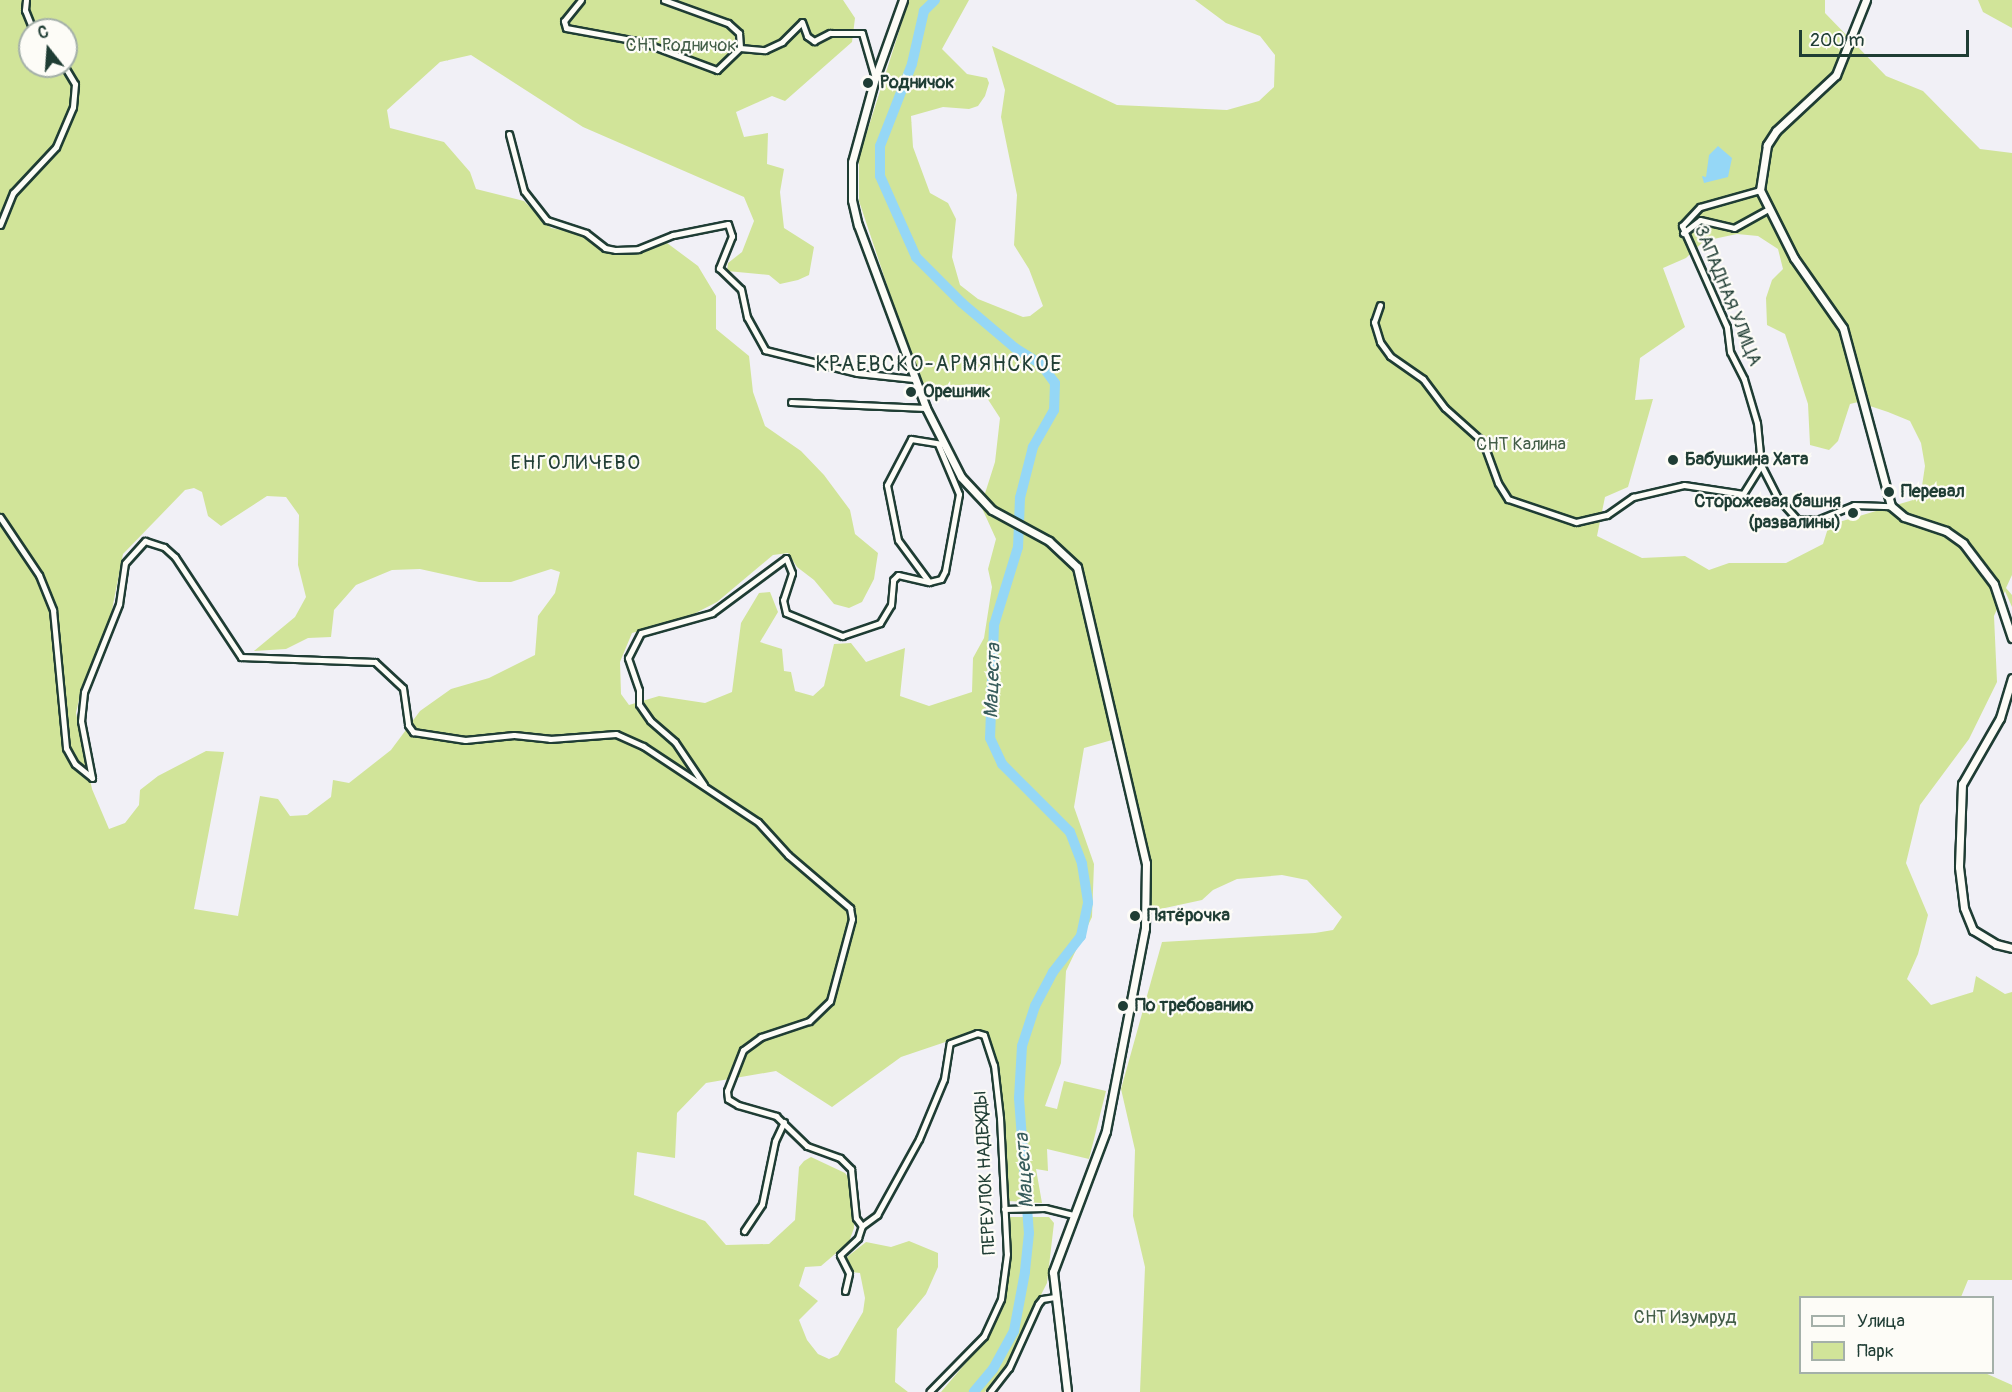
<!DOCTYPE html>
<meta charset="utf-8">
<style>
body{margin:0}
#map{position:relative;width:2012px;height:1392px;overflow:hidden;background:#f1f0f6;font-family:Pangolin,sans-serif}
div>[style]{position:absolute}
.green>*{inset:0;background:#d1e499}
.water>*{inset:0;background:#95d7f6}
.river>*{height:10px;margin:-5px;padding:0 5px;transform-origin:5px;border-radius:5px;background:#95d7f6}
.roads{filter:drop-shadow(2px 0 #1f3d34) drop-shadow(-2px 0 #1f3d34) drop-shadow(0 2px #1f3d34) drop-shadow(0 -2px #1f3d34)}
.minor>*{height:5px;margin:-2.5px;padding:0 2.5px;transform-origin:2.5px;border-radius:2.5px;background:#fdfcf7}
.tertiary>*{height:7px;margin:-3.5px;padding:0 3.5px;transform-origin:3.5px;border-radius:3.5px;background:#fdfcf7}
.dots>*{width:16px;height:16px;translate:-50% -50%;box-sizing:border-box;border:3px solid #fdfcf7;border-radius:50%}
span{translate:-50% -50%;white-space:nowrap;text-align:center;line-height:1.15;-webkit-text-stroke:4.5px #fdfcf7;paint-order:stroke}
.park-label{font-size:18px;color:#435e48}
.poi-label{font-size:18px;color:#1f3d34;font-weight:700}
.left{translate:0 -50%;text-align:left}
.right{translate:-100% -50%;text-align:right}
.street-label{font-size:18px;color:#1f3d34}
.neighbourhood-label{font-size:20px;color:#1f3d34;letter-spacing:1.5px}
.water-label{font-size:20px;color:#375c5b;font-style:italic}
.quarter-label{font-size:21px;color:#1f3d34;letter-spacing:1.5px}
.legend{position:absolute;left:1799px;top:1296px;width:195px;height:78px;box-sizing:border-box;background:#fdfcf7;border:2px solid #a4b0a9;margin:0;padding:8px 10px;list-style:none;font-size:18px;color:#1f3d34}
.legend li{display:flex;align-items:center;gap:12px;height:30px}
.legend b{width:30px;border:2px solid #a4b0a9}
.north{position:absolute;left:18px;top:18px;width:60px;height:60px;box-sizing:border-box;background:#fdfcf7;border:2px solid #a4b0a9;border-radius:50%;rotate:343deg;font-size:16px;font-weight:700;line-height:24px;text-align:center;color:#1f3d34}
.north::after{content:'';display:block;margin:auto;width:21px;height:27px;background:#1f3d34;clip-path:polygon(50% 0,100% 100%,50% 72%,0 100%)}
.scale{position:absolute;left:1799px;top:30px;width:170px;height:27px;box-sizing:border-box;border:3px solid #1f3d34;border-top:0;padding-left:8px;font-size:18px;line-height:21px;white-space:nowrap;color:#1f3d34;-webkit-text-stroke:4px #fdfcf7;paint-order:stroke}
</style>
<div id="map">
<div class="green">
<i style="clip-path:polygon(evenodd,0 0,843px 0,855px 18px,852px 42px,785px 101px,772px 96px,736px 112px,744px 137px,768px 133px,767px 164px,784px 169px,780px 192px,784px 228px,814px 247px,809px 275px,798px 280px,780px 284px,769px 275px,727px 271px,728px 263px,742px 252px,754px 221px,744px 197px,583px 127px,471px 55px,440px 62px,387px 110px,390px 128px,444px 142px,470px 172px,476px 189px,524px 201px,551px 228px,578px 233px,605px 252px,635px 252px,667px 243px,698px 266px,716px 296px,716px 329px,749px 356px,753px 392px,765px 426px,801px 451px,824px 475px,850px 510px,855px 534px,878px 553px,874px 579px,862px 602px,849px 608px,834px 604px,814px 580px,797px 567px,788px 553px,773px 555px,717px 602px,686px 618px,632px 633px,620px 662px,621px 694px,629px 705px,659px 696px,705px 703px,732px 692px,741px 623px,759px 593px,770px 592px,778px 612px,760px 642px,782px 649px,784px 671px,791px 672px,795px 691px,813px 696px,824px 686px,834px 644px,851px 643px,866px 662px,905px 648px,900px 696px,929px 706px,972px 692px,973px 658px,984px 638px,992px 587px,988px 569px,996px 539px,981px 506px,995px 462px,1000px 418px,978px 384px,921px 387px,859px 201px,859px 157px,909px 0,969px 0,942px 49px,967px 74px,987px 78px,989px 83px,985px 96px,978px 106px,969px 109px,943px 107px,911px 116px,913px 147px,930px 193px,948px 203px,956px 219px,952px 257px,960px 285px,978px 299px,1023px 317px,1030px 316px,1043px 306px,1029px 269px,1014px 245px,1017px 195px,1001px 117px,1005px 90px,992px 46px,1117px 105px,1227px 110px,1259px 101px,1274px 87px,1275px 55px,1260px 36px,1226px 23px,1195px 0,1825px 0,1825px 13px,1886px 76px,1923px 91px,1980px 149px,2012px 153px,2012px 575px,2006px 588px,2012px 595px,2012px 607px,2005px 591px,1994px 616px,1997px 682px,1969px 739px,1920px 805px,1906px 863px,1928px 915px,1918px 954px,1907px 979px,1931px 1005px,1973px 992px,1976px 976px,2005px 994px,2012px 992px,2012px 1280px,1968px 1280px,1961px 1297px,1800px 1298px,1800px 1372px,1985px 1373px,2012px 1385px,2012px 1392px,1140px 1392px,1145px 1267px,1133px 1216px,1135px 1150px,1121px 1089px,1162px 942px,1315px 933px,1333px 930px,1342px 917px,1307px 880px,1282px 875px,1237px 879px,1213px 890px,1202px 900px,1151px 911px,1144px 837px,1119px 738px,1084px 748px,1074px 807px,1094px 864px,1092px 917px,1066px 971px,1061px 1063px,1045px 1106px,1057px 1109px,1064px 1081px,1106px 1091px,1089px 1159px,1047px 1149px,1048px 1171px,1036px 1169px,1042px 1203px,1008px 1201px,998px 1077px,986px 1036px,975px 1032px,901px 1057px,832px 1107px,776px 1071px,706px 1083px,677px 1113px,675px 1158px,637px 1152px,634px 1195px,705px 1221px,726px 1245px,769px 1244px,795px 1220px,799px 1167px,804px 1161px,811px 1157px,845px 1173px,852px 1182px,854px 1198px,854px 1228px,849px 1242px,821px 1266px,805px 1267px,799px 1286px,818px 1301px,799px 1320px,807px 1340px,818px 1354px,829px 1359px,838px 1355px,863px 1312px,865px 1298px,860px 1273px,851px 1272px,847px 1257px,866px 1242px,891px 1247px,909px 1241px,938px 1253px,938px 1267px,926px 1294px,897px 1329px,895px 1382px,908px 1392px,0 1392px,0 0,30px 30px,66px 30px,66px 66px,30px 66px,30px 30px,0 0,1737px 234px,1758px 236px,1778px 249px,1783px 269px,1772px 280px,1766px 298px,1767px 325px,1785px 334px,1808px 404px,1810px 445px,1829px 450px,1838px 441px,1850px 404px,1858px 402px,1888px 412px,1910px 421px,1921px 443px,1925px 466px,1922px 486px,1913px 500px,1829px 525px,1823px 544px,1786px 563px,1729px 563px,1709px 570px,1685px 556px,1642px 558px,1597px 536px,1605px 497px,1628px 487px,1653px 399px,1635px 400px,1640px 358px,1685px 327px,1663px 268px,1686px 258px,1704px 241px,1737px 234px,0 0,194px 488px,202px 492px,208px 516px,221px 526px,267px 496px,286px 497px,299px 515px,298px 565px,306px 597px,295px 617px,254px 651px,286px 649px,308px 638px,331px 637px,334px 610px,356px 585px,392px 570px,420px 569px,479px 582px,511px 582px,551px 569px,560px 572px,555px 593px,538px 616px,535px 655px,489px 678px,451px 689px,420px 711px,391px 750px,349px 783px,333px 780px,331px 797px,307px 815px,290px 816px,278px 799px,260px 796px,238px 916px,194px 909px,224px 752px,206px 751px,158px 776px,140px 790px,139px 805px,125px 823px,109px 829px,92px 789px,76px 713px,82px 686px,110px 620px,123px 554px,185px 490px,194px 488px)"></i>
<i style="clip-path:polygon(1978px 0,2012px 0,2012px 28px,1983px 12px)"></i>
<i style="clip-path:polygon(1008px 1217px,1049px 1217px,1054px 1223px,1047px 1283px,1002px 1372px,985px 1392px,941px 1392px,992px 1332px,1005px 1296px,1010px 1253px)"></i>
</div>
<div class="water">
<i style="clip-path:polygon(1718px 146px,1732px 158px,1728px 177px,1704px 183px,1702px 176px,1706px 177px,1709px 155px)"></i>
</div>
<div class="river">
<i style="left:935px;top:0;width:16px;rotate:135deg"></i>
<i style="left:924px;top:11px;width:54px;rotate:102.8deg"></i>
<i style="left:912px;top:64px;width:88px;rotate:111.3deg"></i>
<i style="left:880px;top:146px;width:30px;rotate:90deg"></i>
<i style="left:880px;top:176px;width:89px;rotate:66deg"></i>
<i style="left:916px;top:257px;width:65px;rotate:45deg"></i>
<i style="left:962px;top:303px;width:70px;rotate:40.3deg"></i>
<i style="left:1015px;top:348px;width:31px;rotate:32deg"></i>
<i style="left:1041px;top:364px;width:24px;rotate:54deg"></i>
<i style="left:1055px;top:383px;width:27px;rotate:92deg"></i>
<i style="left:1054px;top:410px;width:43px;rotate:119.6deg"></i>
<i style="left:1033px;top:447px;width:53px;rotate:104.3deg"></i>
<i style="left:1020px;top:498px;width:49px;rotate:92.3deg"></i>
<i style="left:1018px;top:547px;width:82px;rotate:107.1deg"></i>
<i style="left:994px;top:625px;width:113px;rotate:92deg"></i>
<i style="left:990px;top:738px;width:29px;rotate:65deg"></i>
<i style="left:1002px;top:764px;width:96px;rotate:45deg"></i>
<i style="left:1070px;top:832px;width:34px;rotate:69deg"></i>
<i style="left:1082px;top:864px;width:39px;rotate:81deg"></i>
<i style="left:1088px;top:903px;width:34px;rotate:102deg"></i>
<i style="left:1081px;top:936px;width:46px;rotate:127.9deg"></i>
<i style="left:1053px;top:972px;width:38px;rotate:118deg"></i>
<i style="left:1035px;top:1006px;width:42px;rotate:108deg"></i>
<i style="left:1022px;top:1046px;width:52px;rotate:93.3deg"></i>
<i style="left:1019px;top:1098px;width:135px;rotate:85.8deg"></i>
<i style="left:1029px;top:1233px;width:39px;rotate:96deg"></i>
<i style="left:1025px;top:1272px;width:60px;rotate:100.6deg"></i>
<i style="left:1014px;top:1331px;width:43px;rotate:118.9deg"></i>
<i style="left:993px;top:1369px;width:30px;rotate:130deg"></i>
</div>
<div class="roads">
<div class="minor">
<i style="left:26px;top:0;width:10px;rotate:96deg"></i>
<i style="left:25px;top:10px;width:22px;rotate:68deg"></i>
<i style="left:581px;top:0;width:27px;rotate:129deg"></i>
<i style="left:564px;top:21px;width:7px;rotate:74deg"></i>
<i style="left:566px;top:28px;width:77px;rotate:10.4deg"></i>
<i style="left:642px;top:42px;width:80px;rotate:20.5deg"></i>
<i style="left:717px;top:70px;width:32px;rotate:-44deg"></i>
<i style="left:740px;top:48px;width:25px;rotate:5deg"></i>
<i style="left:765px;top:50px;width:19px;rotate:-25deg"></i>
<i style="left:782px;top:42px;width:28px;rotate:-45deg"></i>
<i style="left:802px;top:22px;width:15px;rotate:70deg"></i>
<i style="left:807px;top:36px;width:9px;rotate:36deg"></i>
<i style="left:814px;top:41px;width:18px;rotate:-27deg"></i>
<i style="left:830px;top:33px;width:32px"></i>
<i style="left:862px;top:33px;width:47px;rotate:73.9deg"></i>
<i style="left:664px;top:0;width:68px;rotate:19.8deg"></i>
<i style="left:728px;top:23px;width:15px;rotate:42deg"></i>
<i style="left:739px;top:33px;width:15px;rotate:86deg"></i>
<i style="left:509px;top:134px;width:59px;rotate:75.3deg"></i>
<i style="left:524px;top:191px;width:37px;rotate:52deg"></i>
<i style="left:547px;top:220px;width:41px;rotate:18.4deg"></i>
<i style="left:586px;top:233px;width:24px;rotate:38deg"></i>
<i style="left:605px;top:248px;width:10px;rotate:11deg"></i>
<i style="left:615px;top:250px;width:23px;rotate:-2deg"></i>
<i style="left:638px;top:249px;width:38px;rotate:-22deg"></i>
<i style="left:673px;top:235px;width:56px;rotate:-11.3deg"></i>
<i style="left:728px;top:224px;width:13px;rotate:72deg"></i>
<i style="left:732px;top:236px;width:35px;rotate:112deg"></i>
<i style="left:719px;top:268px;width:30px;rotate:44deg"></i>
<i style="left:741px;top:289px;width:29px;rotate:78deg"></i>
<i style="left:747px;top:317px;width:38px;rotate:61deg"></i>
<i style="left:765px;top:350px;width:95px;rotate:14deg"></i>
<i style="left:857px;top:373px;width:57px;rotate:6deg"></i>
<i style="left:0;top:225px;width:35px;rotate:-68deg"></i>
<i style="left:13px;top:193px;width:63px;rotate:-46.9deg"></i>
<i style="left:56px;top:147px;width:43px;rotate:-67deg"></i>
<i style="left:73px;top:107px;width:23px;rotate:-85deg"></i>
<i style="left:75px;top:84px;width:21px;rotate:-121deg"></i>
<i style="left:1683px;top:233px;width:21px;rotate:-37deg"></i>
<i style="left:1700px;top:220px;width:35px;rotate:13deg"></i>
<i style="left:1734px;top:228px;width:38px;rotate:-29deg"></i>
<i style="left:1380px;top:305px;width:18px;rotate:109deg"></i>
<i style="left:1374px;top:322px;width:21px;rotate:73deg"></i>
<i style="left:1380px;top:342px;width:17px;rotate:54deg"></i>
<i style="left:1390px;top:356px;width:40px;rotate:34.9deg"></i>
<i style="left:1423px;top:379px;width:36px;rotate:53deg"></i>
<i style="left:1445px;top:408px;width:51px;rotate:41.8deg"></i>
<i style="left:1483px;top:442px;width:44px;rotate:69.9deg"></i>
<i style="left:1498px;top:483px;width:19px;rotate:58deg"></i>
<i style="left:1508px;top:499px;width:72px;rotate:18.7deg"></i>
<i style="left:1576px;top:522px;width:32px;rotate:-13deg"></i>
<i style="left:1607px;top:515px;width:32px;rotate:-35deg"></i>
<i style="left:1633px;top:497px;width:52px;rotate:-13.2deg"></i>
<i style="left:1684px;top:485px;width:60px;rotate:8.7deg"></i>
<i style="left:1743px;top:494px;width:34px;rotate:-58deg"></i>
<i style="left:1761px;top:465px;width:42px;rotate:-95.4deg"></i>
<i style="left:1757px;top:423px;width:46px;rotate:-106.5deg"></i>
<i style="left:1744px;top:379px;width:30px;rotate:-117deg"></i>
<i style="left:1730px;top:352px;width:25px;rotate:-97deg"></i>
<i style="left:1727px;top:327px;width:111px;rotate:-114deg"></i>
<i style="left:1682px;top:226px;width:26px;rotate:-47deg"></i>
<i style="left:1700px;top:207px;width:62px;rotate:-15.8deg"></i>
<i style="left:791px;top:402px;width:135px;rotate:2.5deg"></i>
<i style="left:1761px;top:465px;width:37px;rotate:63deg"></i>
<i style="left:1778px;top:498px;width:28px;rotate:48deg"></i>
<i style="left:1797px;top:519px;width:20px;rotate:3deg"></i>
<i style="left:1817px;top:520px;width:40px;rotate:-22deg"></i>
<i style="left:1854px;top:505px;width:37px;rotate:2deg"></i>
<i style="left:0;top:517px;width:70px;rotate:56.1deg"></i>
<i style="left:39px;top:575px;width:38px;rotate:68deg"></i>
<i style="left:53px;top:610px;width:139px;rotate:84.6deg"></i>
<i style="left:66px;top:748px;width:18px;rotate:61deg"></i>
<i style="left:75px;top:764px;width:22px;rotate:39deg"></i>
<i style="left:929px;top:582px;width:52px;rotate:-126.4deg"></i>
<i style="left:898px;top:540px;width:56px;rotate:-101.3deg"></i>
<i style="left:887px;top:485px;width:52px;rotate:-62.4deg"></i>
<i style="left:911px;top:439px;width:30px;rotate:9deg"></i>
<i style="left:92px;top:778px;width:58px;rotate:-100.9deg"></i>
<i style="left:81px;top:721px;width:29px;rotate:-84deg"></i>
<i style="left:84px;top:692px;width:95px;rotate:-68.3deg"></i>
<i style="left:119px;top:604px;width:41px;rotate:-81.7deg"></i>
<i style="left:125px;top:563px;width:30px;rotate:-48deg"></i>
<i style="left:145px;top:541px;width:20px;rotate:18deg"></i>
<i style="left:164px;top:547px;width:15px;rotate:42deg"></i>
<i style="left:175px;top:557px;width:120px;rotate:56.6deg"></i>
<i style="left:241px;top:657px;width:134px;rotate:2.1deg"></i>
<i style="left:375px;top:662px;width:38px;rotate:43deg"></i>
<i style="left:403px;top:688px;width:37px;rotate:82deg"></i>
<i style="left:408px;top:725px;width:9px;rotate:54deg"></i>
<i style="left:413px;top:732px;width:53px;rotate:8.7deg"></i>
<i style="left:465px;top:740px;width:49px;rotate:-5.8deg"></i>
<i style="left:514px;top:735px;width:36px;rotate:6deg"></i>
<i style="left:550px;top:739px;width:66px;rotate:-4.3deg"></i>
<i style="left:616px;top:734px;width:30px;rotate:24deg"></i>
<i style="left:643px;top:746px;width:138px;rotate:33.5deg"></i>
<i style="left:758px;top:822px;width:45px;rotate:47.7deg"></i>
<i style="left:788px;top:855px;width:82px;rotate:40.5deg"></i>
<i style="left:850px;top:908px;width:11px;rotate:80deg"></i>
<i style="left:852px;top:919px;width:85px;rotate:105deg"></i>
<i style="left:830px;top:1001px;width:29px;rotate:136deg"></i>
<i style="left:809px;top:1021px;width:51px;rotate:161.6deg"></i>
<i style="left:761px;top:1037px;width:22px;rotate:144deg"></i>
<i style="left:743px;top:1050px;width:44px;rotate:111.3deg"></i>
<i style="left:727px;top:1091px;width:8px;rotate:83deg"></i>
<i style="left:728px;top:1099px;width:12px;rotate:31deg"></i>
<i style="left:738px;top:1105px;width:40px;rotate:16deg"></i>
<i style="left:776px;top:1116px;width:43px;rotate:44.1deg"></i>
<i style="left:807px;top:1146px;width:35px;rotate:20deg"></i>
<i style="left:840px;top:1158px;width:16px;rotate:45deg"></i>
<i style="left:851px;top:1169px;width:49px;rotate:84.2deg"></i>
<i style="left:856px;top:1218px;width:10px;rotate:53deg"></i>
<i style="left:704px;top:785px;width:52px;rotate:-124deg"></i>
<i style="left:675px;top:742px;width:33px;rotate:-139deg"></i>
<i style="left:650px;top:720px;width:19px;rotate:-125deg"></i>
<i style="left:639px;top:704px;width:14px;rotate:-90deg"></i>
<i style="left:639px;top:690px;width:34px;rotate:-109deg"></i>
<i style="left:628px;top:658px;width:28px;rotate:-63deg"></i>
<i style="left:641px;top:633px;width:74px;rotate:-15.7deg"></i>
<i style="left:712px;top:613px;width:92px;rotate:-36.6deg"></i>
<i style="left:786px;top:558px;width:16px;rotate:68deg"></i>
<i style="left:792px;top:573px;width:28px;rotate:108deg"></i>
<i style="left:783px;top:600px;width:13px;rotate:77deg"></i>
<i style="left:786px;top:613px;width:61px;rotate:22.3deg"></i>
<i style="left:842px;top:636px;width:40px;rotate:-18.9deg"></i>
<i style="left:880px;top:623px;width:21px;rotate:-59deg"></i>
<i style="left:891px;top:605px;width:25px;rotate:-85deg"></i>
<i style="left:893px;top:580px;width:7px;rotate:-45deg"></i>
<i style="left:898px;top:575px;width:32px;rotate:13deg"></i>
<i style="left:929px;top:582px;width:12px;rotate:-14deg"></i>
<i style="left:941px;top:579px;width:9px;rotate:-63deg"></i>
<i style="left:945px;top:571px;width:78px;rotate:-79.7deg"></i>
<i style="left:959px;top:494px;width:54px;rotate:-112.8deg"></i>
<i style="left:1004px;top:1209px;width:41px;rotate:-1.4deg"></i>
<i style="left:1045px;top:1208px;width:29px;rotate:14deg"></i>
<i style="left:744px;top:1231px;width:32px;rotate:-56deg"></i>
<i style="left:762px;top:1204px;width:64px;rotate:-78.3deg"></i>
<i style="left:775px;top:1141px;width:21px;rotate:-65deg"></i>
<i style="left:845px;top:1291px;width:18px;rotate:-77deg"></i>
<i style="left:849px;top:1273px;width:20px;rotate:-117deg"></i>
<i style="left:840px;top:1255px;width:25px;rotate:-43deg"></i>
<i style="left:858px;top:1238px;width:13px;rotate:-72deg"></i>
<i style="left:862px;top:1226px;width:19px;rotate:-36deg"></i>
<i style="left:877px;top:1215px;width:87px;rotate:-61.1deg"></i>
<i style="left:919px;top:1139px;width:65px;rotate:-67.4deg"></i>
<i style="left:944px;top:1079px;width:36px;rotate:-81deg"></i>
<i style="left:950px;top:1043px;width:29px;rotate:-20deg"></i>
<i style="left:977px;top:1033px;width:7px;rotate:16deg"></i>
<i style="left:984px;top:1035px;width:32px;rotate:72deg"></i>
<i style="left:994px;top:1065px;width:53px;rotate:83.5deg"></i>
<i style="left:1000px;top:1118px;width:136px;rotate:87.1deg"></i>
<i style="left:1007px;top:1254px;width:45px;rotate:97.6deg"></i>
<i style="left:1001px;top:1299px;width:41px;rotate:114.7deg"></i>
<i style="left:984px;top:1336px;width:78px;rotate:134.5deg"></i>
<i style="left:990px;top:1392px;width:31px;rotate:-52deg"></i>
<i style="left:1009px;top:1368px;width:70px;rotate:-65.6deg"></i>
<i style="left:1038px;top:1304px;width:6px;rotate:-51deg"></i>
<i style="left:1042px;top:1299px;width:13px;rotate:-9deg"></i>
</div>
<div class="tertiary">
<i style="left:903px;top:0;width:83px;rotate:109.7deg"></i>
<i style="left:875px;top:78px;width:87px;rotate:105.3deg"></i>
<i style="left:852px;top:162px;width:38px;rotate:90deg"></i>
<i style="left:852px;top:200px;width:26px;rotate:77deg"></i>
<i style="left:858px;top:225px;width:195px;rotate:69.6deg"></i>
<i style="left:926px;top:408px;width:77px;rotate:63.1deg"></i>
<i style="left:961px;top:477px;width:45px;rotate:46.8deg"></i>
<i style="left:992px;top:510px;width:65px;rotate:28.5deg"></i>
<i style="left:1049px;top:541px;width:38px;rotate:43deg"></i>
<i style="left:1077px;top:567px;width:304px;rotate:76.9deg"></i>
<i style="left:1146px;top:863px;width:65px;rotate:90.9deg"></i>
<i style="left:1145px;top:928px;width:207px;rotate:100.9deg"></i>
<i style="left:1106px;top:1131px;width:151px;rotate:110.6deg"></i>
<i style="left:1053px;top:1272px;width:121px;rotate:83.3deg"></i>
<i style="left:1866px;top:0;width:81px;rotate:111.8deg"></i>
<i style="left:1836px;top:75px;width:82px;rotate:137deg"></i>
<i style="left:1776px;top:131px;width:17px;rotate:123deg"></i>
<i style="left:1767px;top:145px;width:46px;rotate:98.8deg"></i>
<i style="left:1760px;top:190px;width:76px;rotate:63.4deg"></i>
<i style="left:1794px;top:258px;width:85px;rotate:55deg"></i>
<i style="left:1843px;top:328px;width:184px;rotate:74.9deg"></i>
<i style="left:1891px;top:506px;width:17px;rotate:40deg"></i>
<i style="left:1904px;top:517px;width:44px;rotate:18.4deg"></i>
<i style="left:1946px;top:531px;width:21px;rotate:35deg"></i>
<i style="left:1963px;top:543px;width:51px;rotate:52.9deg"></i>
<i style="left:1994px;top:584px;width:57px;rotate:71.6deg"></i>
<i style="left:2012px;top:678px;width:42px;rotate:106.7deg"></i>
<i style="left:2000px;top:718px;width:76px;rotate:119.9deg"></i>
<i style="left:1962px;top:784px;width:83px;rotate:92.1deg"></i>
<i style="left:1959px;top:867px;width:41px;rotate:83deg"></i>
<i style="left:1964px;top:908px;width:24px;rotate:68deg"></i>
<i style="left:1973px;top:930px;width:27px;rotate:31deg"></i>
<i style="left:1996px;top:944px;width:16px;rotate:14deg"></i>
</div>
</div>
<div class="dots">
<i style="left:868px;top:83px;background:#1f3d34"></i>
<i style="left:911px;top:392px;background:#1f3d34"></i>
<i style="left:1673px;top:460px;background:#1f3d34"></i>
<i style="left:1889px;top:492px;background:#1f3d34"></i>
<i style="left:1853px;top:513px;background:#1f3d34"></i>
<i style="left:1135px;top:916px;background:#1f3d34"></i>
<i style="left:1123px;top:1006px;background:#1f3d34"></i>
</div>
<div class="park-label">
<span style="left:681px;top:46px">СНТ Родничок</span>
<span style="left:1521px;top:445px">СНТ Калина</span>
<span style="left:1685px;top:1318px">СНТ Изумруд</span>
</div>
<div class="poi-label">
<span class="left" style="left:880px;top:83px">Родничок</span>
<span class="left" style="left:923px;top:392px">Орешник</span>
<span class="left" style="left:1685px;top:460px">Бабушкина Хата</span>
<span class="left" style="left:1901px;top:492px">Перевал</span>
<span class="right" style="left:1841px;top:513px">Сторожевая башня<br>(развалины)</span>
<span class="left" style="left:1147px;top:916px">Пятёрочка</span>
<span class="left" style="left:1135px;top:1006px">По требованию</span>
</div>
<div class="street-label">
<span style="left:1727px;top:296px;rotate:68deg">ЗАПАДНАЯ УЛИЦА</span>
<span style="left:986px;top:1173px;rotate:-93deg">ПЕРЕУЛОК НАДЕЖДЫ</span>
</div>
<div class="neighbourhood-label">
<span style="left:576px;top:462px">ЕНГОЛИЧЕВО</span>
</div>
<div class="water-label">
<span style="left:992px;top:681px;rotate:-88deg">Мацеста</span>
<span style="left:1024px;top:1171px;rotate:-94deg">Мацеста</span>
</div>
<div class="quarter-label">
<span style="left:939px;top:365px">КРАЕВСКО-АРМЯНСКОЕ</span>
</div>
<ul class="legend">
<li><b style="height:8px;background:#fdfcf7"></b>Улица</li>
<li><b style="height:16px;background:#d1e499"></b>Парк</li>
</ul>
<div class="north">С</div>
<div class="scale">200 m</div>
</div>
